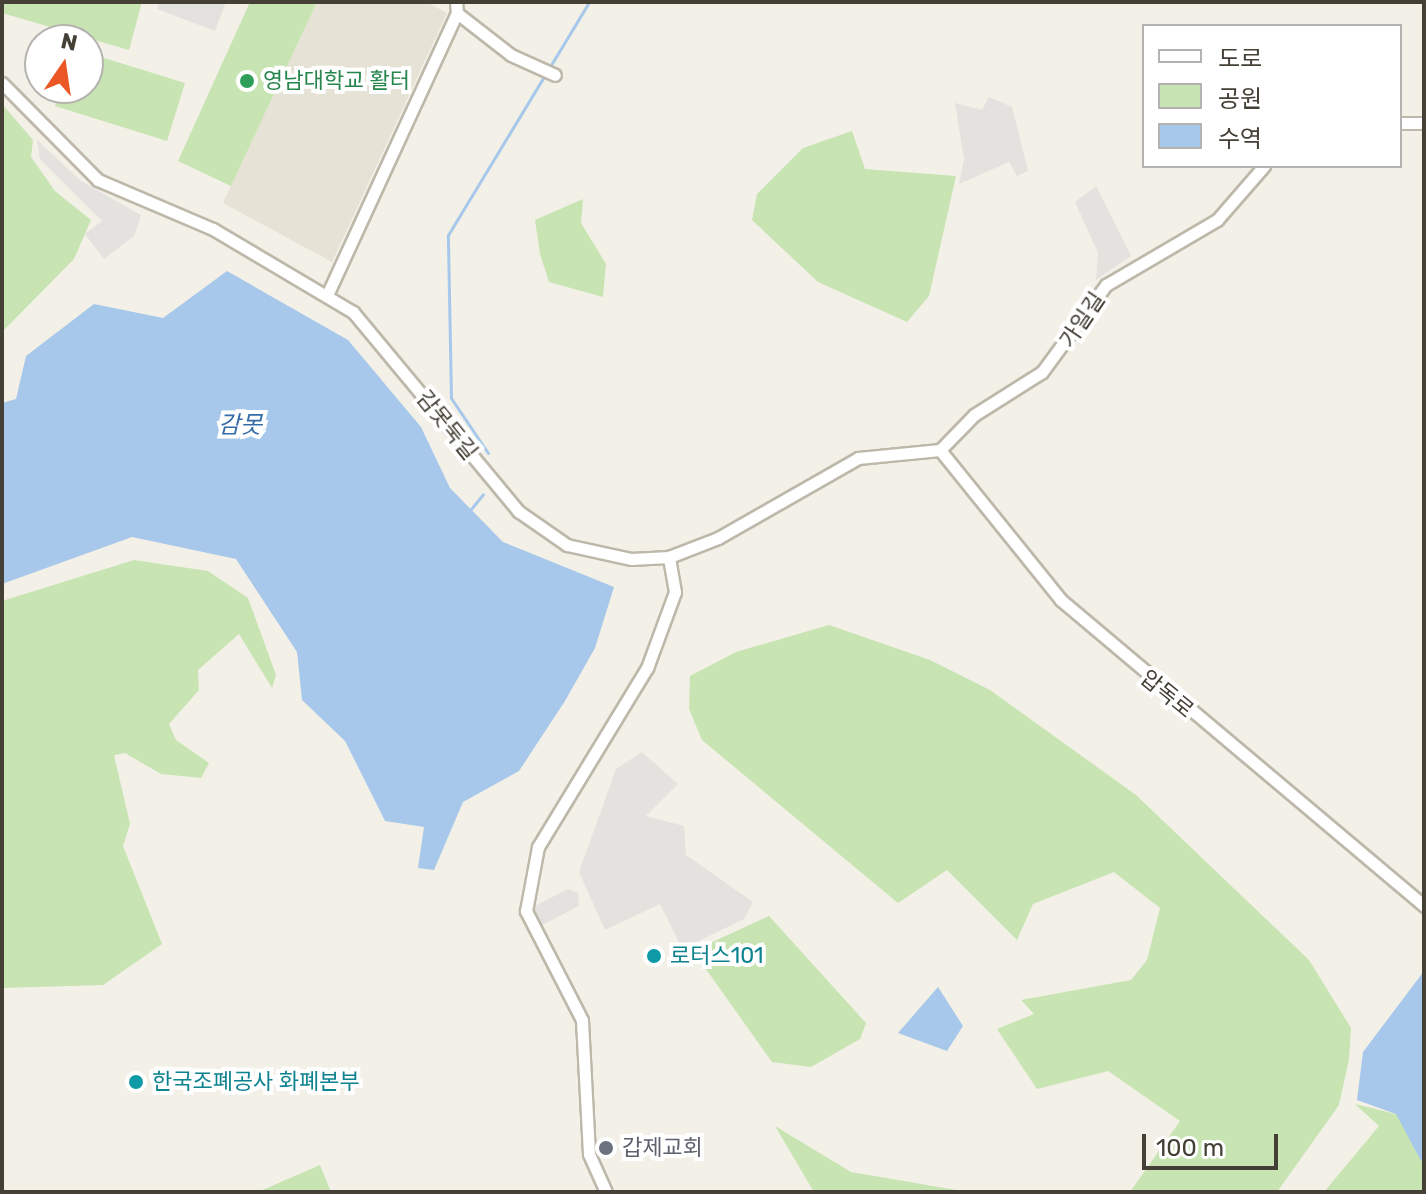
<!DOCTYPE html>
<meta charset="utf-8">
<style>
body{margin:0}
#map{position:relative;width:1426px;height:1194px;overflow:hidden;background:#f2f0e7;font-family:Rubik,"Noto Sans KR",sans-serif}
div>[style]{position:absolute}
.residential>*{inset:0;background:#e6e2d5}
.green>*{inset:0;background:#c8e4b2}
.parking>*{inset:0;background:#e3e2de}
.water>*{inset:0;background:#a7c8eb}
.stream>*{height:3px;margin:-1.5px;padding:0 1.5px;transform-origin:1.5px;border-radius:1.5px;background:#a7c8eb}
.roads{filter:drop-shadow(2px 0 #bdb8aa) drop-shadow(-2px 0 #bdb8aa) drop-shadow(0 2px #bdb8aa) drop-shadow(0 -2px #bdb8aa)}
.minor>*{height:11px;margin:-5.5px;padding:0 5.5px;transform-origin:5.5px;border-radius:5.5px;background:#fff}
.dots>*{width:22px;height:22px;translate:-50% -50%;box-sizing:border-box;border:4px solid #fff;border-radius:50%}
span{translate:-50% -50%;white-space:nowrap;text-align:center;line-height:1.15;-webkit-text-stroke:8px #fff;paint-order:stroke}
.leisure-label{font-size:22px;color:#27864d}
.left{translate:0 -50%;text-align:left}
.street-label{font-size:22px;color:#444036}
.culture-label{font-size:22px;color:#0d838f}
.worship-label{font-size:22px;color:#5b616d}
.water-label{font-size:24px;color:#376ca9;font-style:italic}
.frame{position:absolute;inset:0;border:4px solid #444036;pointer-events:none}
.legend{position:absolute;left:1142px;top:24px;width:260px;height:144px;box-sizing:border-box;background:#fff;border:2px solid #b4b3af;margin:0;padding:10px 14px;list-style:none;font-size:24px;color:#444036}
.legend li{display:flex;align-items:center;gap:16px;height:40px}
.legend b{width:40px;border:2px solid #b4b3af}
.north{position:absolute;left:24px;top:24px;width:80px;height:80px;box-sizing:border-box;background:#fff;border:2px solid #b4b3af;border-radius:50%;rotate:13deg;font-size:22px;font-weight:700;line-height:32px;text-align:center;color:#444036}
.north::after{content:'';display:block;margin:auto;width:28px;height:36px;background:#eb5825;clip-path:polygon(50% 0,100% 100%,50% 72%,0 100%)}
.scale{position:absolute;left:1142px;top:1134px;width:136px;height:36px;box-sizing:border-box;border:4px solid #444036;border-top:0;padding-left:10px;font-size:24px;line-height:28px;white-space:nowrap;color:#444036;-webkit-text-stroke:6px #fff;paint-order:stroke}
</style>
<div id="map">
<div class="residential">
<i style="clip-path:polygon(317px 2px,426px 2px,447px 13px,332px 262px,223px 203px)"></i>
</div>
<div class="green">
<i style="clip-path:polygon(3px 2px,142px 2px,129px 50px,2px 13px)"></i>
<i style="clip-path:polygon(250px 2px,317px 2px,231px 186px,178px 161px)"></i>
<i style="clip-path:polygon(88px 53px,185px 83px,167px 141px,55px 106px,61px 88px,88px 88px)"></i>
<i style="clip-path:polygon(2px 104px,33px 140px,31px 157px,55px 191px,91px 220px,74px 259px,2px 332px)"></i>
<i style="clip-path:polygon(852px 131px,865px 169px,956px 176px,929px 296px,907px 322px,818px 282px,752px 220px,757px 194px,803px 148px)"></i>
<i style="clip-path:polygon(583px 199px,581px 223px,606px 264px,603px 297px,549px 282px,540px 254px,535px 220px)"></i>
<i style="clip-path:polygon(134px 560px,208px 571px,248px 598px,276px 675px,272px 688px,239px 634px,198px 670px,199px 690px,169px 724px,176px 740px,209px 763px,201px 778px,161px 774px,125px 753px,114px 755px,130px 824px,123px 846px,162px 944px,103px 985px,2px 988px,2px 601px)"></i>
<i style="clip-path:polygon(829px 625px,930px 660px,990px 690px,1136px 795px,1309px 960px,1351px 1028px,1349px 1059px,1339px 1105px,1277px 1192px,1130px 1192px,1180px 1121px,1108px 1071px,1037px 1089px,997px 1029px,1034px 1014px,1021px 1000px,1131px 980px,1147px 960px,1160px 908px,1114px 872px,1033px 904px,1017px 940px,947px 870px,898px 903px,702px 740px,689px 709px,690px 676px,736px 652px)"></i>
<i style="clip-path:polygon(769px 916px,866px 1023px,860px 1039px,811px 1067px,772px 1062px,693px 951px)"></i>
<i style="clip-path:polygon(1355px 1104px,1396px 1114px,1424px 1150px,1424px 1192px,1324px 1192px,1379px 1126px)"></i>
<i style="clip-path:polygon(775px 1126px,851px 1172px,968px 1192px,814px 1192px)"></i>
<i style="clip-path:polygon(320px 1165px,331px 1192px,258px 1192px)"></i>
</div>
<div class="parking">
<i style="clip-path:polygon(159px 2px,226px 2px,215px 31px,157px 9px)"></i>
<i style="clip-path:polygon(989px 97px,1012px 107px,1028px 171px,1017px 176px,1009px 162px,959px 184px,964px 159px,955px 103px,982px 110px)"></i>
<i style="clip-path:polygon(37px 140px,81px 181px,141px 215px,134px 236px,104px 259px,85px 234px,102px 221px,40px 159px)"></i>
<i style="clip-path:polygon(1096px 186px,1131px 256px,1096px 280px,1098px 253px,1075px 202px)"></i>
<i style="clip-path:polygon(642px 752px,678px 784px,646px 816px,684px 826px,686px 855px,753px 902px,744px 919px,682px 949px,660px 904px,605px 930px,579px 872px,616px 769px)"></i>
<i style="clip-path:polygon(568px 889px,578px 893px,579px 906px,542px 925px,533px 907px)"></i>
</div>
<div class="water">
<i style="clip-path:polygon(227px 271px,348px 340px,421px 427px,450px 488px,503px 542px,614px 587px,595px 648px,565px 701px,519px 771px,463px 802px,434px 870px,418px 868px,424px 827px,385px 821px,345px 741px,302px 700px,297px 652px,236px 559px,132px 537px,2px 584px,2px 403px,16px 399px,26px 356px,94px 304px,163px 318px)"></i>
<i style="clip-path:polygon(1424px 971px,1424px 1160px,1421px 1161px,1396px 1114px,1357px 1100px,1363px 1052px)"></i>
<i style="clip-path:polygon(938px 987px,963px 1026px,947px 1051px,898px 1033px)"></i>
</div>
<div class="stream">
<i style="left:488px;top:453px;width:66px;rotate:-123.9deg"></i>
<i style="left:451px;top:398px;width:163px;rotate:-91.1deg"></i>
<i style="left:448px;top:235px;width:272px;rotate:-58.8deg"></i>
<i style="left:471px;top:509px;width:19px;rotate:-51deg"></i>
</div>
<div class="roads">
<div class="minor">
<i style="left:457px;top:13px;width:68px;rotate:37.9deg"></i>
<i style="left:511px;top:55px;width:48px;rotate:24.4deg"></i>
<i style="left:2px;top:83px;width:136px;rotate:45.3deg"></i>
<i style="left:98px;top:180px;width:125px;rotate:23.1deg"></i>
<i style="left:213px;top:229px;width:163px;rotate:30.7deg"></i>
<i style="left:353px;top:312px;width:259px;rotate:50.3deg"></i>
<i style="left:518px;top:511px;width:60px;rotate:34.8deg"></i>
<i style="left:567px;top:545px;width:66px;rotate:12.3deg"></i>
<i style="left:631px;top:559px;width:38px;rotate:-3deg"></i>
<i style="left:669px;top:557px;width:53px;rotate:-21.2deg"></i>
<i style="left:718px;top:538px;width:161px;rotate:-29.7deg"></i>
<i style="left:858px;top:458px;width:82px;rotate:-5.6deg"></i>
<i style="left:1400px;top:123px;width:24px"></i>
<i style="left:328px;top:293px;width:308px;rotate:-65.3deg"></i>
<i style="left:457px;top:13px;width:11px;rotate:-95deg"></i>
<i style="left:940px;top:450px;width:193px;rotate:51.1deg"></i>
<i style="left:1061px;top:600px;width:475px;rotate:40.1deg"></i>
<i style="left:940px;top:450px;width:49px;rotate:-45.8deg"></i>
<i style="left:974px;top:415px;width:80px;rotate:-32.3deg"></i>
<i style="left:1042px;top:372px;width:108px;rotate:-53.7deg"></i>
<i style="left:1106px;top:285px;width:129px;rotate:-30.4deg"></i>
<i style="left:1217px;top:220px;width:72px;rotate:-49deg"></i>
<i style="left:606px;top:1192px;width:42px;rotate:-114.1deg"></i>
<i style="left:589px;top:1154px;width:134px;rotate:-93deg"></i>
<i style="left:582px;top:1020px;width:123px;rotate:-117.2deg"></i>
<i style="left:526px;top:911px;width:65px;rotate:-79.4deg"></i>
<i style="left:538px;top:847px;width:210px;rotate:-58.7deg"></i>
<i style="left:647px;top:668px;width:81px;rotate:-69.8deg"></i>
<i style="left:675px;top:592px;width:36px;rotate:-100deg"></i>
</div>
</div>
<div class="dots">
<i style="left:247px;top:81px;background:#2e9e5b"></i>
<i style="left:654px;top:956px;background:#0f9aa8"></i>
<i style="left:136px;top:1082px;background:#0f9aa8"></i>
<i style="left:606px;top:1148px;background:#6b7280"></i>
</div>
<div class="leisure-label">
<span class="left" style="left:263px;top:81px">영남대학교 활터</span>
</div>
<div class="street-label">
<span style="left:1082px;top:320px;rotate:-56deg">가일길</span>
<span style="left:447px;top:425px;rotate:51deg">감못둑길</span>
<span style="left:1167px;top:694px;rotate:39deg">압독로</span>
</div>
<div class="culture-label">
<span class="left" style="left:670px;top:956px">로터스101</span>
<span class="left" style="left:152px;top:1082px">한국조폐공사 화폐본부</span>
</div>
<div class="worship-label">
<span class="left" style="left:622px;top:1148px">갑제교회</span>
</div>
<div class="water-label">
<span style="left:240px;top:426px">감못</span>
</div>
<div class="frame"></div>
<ul class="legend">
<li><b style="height:10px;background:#fff"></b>도로</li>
<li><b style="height:22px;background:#c8e4b2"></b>공원</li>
<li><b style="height:22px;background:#a7c8eb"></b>수역</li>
</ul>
<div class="north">N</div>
<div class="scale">100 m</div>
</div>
